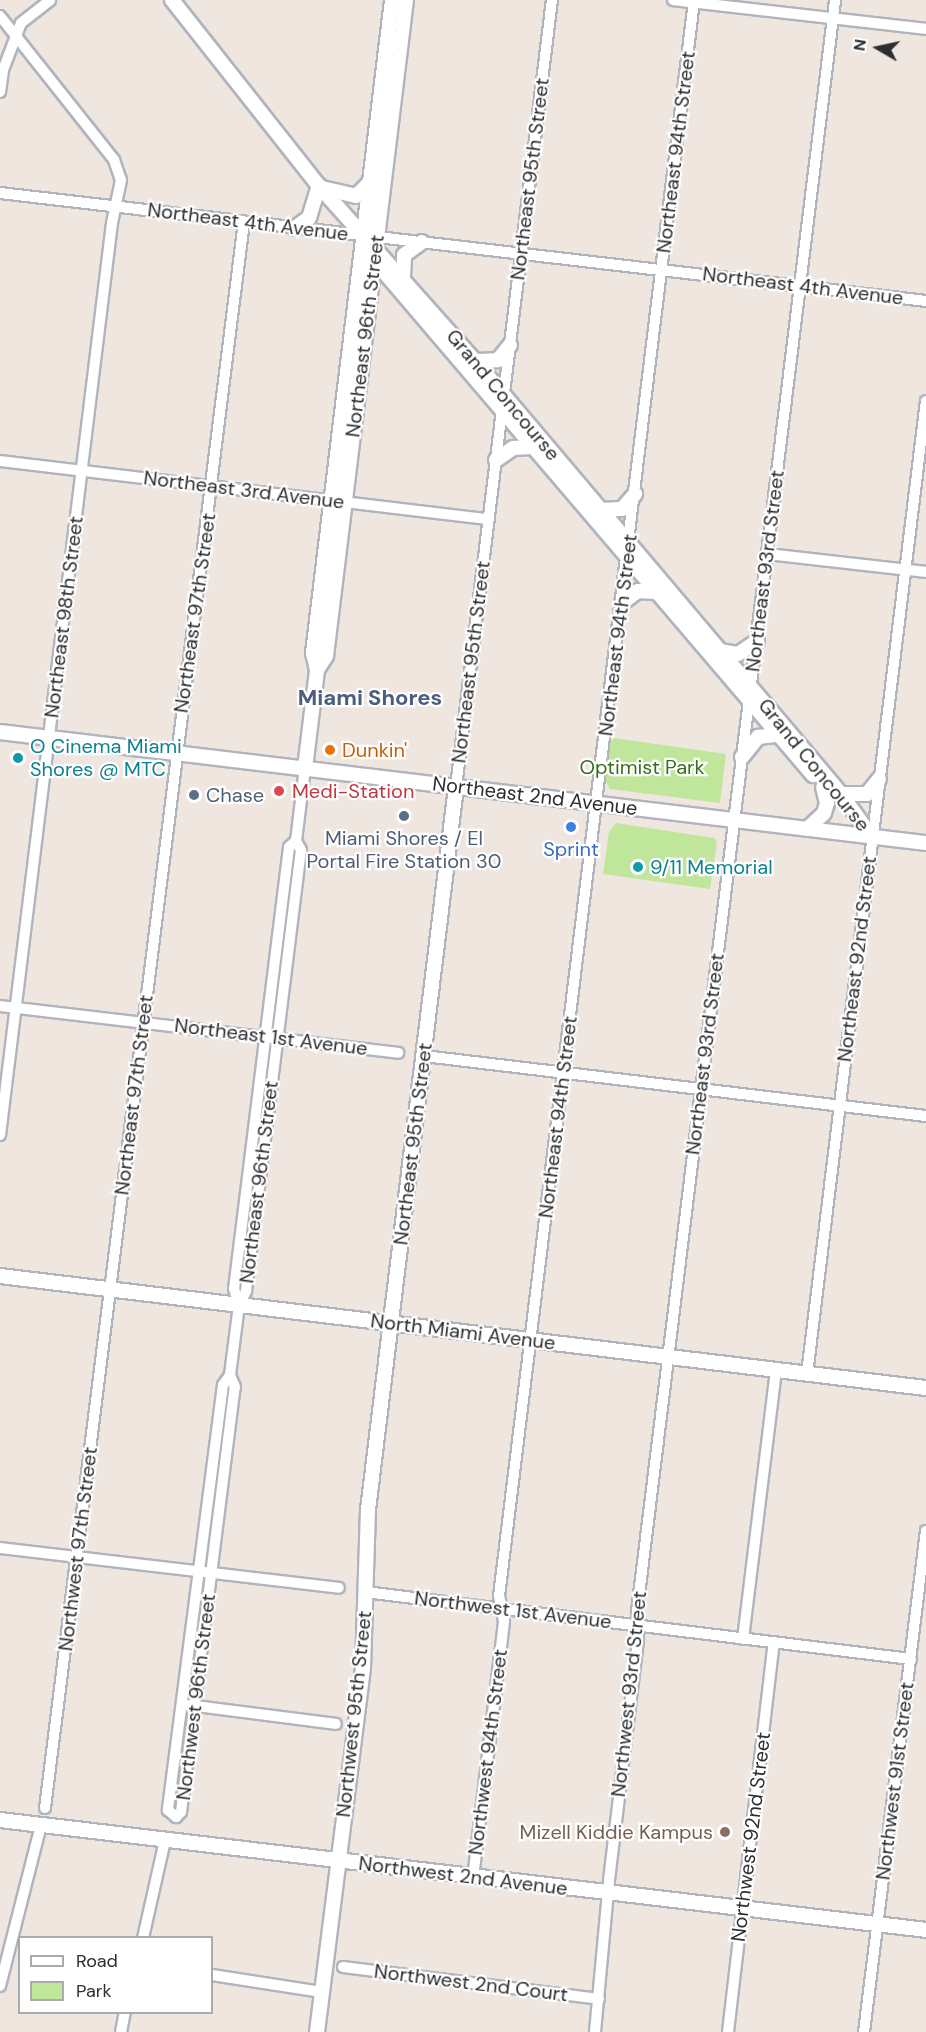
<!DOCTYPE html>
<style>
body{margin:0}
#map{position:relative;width:926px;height:2032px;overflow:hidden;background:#efe6e0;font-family:"DM Sans",sans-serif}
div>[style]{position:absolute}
.green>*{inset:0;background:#c0e69c}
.roads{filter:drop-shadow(2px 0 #b0b4bd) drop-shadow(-2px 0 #b0b4bd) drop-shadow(0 2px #b0b4bd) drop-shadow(0 -2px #b0b4bd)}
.street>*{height:10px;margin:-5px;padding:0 5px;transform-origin:5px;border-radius:5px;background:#fff}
.secondary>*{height:14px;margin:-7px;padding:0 7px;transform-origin:7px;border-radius:7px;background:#fff}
.dots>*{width:16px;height:16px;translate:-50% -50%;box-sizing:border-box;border:3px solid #fff;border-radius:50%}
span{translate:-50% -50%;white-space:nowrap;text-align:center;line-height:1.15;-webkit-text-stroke:4.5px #fff;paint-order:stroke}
.street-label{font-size:20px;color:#2d2d2d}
.culture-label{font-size:20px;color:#0d838f}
.left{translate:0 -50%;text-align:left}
.food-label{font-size:20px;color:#c56008}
.park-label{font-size:20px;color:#376e1a}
.health-label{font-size:20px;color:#be3a42}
.service-label{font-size:20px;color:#4e5e75}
.shop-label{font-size:20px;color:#366cbe}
.education-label{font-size:20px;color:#785e54}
.right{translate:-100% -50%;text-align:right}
.quarter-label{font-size:22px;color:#4c5d80;font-weight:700}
.legend{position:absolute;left:18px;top:1936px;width:195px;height:78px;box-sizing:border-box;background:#fff;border:2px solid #ababab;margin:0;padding:8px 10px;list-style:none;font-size:18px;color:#2d2d2d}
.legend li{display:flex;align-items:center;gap:12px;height:30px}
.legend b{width:30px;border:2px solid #ababab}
.north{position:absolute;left:848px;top:18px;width:60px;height:60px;-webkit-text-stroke:4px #fff;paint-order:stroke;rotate:279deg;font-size:16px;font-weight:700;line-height:24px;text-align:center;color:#2d2d2d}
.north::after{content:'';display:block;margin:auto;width:21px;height:27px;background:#2d2d2d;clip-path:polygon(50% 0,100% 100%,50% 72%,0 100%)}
</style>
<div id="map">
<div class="green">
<i style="clip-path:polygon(614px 738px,726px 754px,720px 803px,610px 789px,605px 780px,610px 743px)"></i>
<i style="clip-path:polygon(616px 823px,714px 838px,717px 842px,710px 889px,603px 874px,609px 832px)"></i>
</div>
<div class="roads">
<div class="street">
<i style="left:673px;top:0;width:255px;rotate:6.5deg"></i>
<i style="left:0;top:16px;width:184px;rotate:51.6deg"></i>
<i style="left:114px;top:160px;width:21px;rotate:71deg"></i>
<i style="left:121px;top:180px;width:44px;rotate:101.8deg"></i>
<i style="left:112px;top:223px;width:919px;rotate:97deg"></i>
<i style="left:0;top:92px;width:22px;rotate:-82deg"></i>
<i style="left:3px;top:70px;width:50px;rotate:-69deg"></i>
<i style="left:21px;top:23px;width:37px;rotate:-38deg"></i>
<i style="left:0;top:193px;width:932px;rotate:6.65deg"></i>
<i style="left:0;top:461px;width:492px;rotate:6.8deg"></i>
<i style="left:768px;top:554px;width:159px;rotate:6.5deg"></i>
<i style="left:456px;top:787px;width:793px;rotate:-83.05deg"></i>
<i style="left:0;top:1006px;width:401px;rotate:6.7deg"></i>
<i style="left:424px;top:1056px;width:506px;rotate:6.82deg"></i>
<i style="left:239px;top:1305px;width:17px;rotate:-107deg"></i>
<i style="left:234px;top:1289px;width:445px;rotate:-82.9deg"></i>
<i style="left:289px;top:847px;width:9px;rotate:-41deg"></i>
<i style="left:807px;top:1374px;width:980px;rotate:-83.03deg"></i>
<i style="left:230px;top:1375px;width:12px;rotate:125deg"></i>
<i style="left:223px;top:1385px;width:429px;rotate:97.4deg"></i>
<i style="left:168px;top:1810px;width:11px;rotate:41deg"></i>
<i style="left:176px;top:1817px;width:7px;rotate:-45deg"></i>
<i style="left:181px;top:1812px;width:428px;rotate:-82.8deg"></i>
<i style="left:235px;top:1387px;width:13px;rotate:-113deg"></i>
<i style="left:230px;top:1375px;width:71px;rotate:-82.7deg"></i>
<i style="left:239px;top:1305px;width:16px;rotate:-63deg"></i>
<i style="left:246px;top:1291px;width:444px;rotate:-82.9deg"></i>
<i style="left:301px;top:850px;width:10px;rotate:-119deg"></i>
<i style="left:296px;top:841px;width:74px;rotate:-83deg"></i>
<i style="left:0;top:1548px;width:341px;rotate:6.7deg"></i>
<i style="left:365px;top:1592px;width:550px;rotate:7deg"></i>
<i style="left:743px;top:1639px;width:271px;rotate:-83deg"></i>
<i style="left:188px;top:1705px;width:149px;rotate:7.3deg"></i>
<i style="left:45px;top:1808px;width:1598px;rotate:-82.85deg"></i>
<i style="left:473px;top:1878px;width:259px;rotate:-83.1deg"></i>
<i style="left:504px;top:1621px;width:25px;rotate:-101deg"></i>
<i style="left:499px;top:1596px;width:1608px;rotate:-83.03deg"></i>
<i style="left:143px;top:1938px;width:100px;rotate:-77.3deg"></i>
<i style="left:343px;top:1967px;width:258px;rotate:7.1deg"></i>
<i style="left:212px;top:1975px;width:111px;rotate:8.8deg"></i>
<i style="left:0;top:1986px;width:166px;rotate:-75.7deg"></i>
<i style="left:121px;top:2032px;width:20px;rotate:-79deg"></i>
<i style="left:595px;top:2032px;width:153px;rotate:-84.7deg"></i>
<i style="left:609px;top:1880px;width:243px;rotate:-83.1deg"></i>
<i style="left:638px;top:1639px;width:28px;rotate:-92deg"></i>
<i style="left:637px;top:1611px;width:1623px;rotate:-82.99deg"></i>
<i style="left:728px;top:2032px;width:392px;rotate:-83.3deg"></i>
<i style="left:864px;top:2032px;width:505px;rotate:-82.95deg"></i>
</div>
<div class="secondary">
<i style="left:172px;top:0;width:237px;rotate:51.7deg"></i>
<i style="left:319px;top:186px;width:234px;rotate:48.3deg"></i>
<i style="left:475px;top:361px;width:567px;rotate:49.79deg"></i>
<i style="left:841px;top:794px;width:53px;rotate:54.2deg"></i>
<i style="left:322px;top:188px;width:35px;rotate:13deg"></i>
<i style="left:356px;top:196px;width:20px;rotate:-45deg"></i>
<i style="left:295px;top:228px;width:17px;rotate:-36deg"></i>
<i style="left:309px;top:218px;width:34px;rotate:-73deg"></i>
<i style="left:366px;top:240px;width:22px;rotate:68deg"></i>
<i style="left:374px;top:260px;width:677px;rotate:49.55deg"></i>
<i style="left:403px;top:277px;width:22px;rotate:-87deg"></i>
<i style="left:404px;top:255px;width:22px;rotate:-36deg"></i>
<i style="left:475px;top:361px;width:23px;rotate:-2deg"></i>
<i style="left:498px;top:360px;width:19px;rotate:-51deg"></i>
<i style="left:496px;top:460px;width:21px;rotate:-35deg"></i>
<i style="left:513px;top:448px;width:18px;rotate:-3deg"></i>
<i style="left:601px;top:510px;width:21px;rotate:-3deg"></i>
<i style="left:622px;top:509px;width:20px;rotate:-49deg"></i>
<i style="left:622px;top:603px;width:20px;rotate:-37deg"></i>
<i style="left:638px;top:591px;width:18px;rotate:3deg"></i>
<i style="left:720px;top:651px;width:18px;rotate:9deg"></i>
<i style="left:738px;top:654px;width:23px;rotate:-34deg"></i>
<i style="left:317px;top:670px;width:17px;rotate:-57deg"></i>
<i style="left:326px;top:656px;width:661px;rotate:-83.05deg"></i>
<i style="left:0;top:732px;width:933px;rotate:6.84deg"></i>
<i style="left:742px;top:757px;width:26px;rotate:-51deg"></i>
<i style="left:758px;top:737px;width:20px;rotate:-6deg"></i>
<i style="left:305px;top:768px;width:99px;rotate:-83deg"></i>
<i style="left:317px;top:670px;width:17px;rotate:-103deg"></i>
<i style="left:313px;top:653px;width:658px;rotate:-83.1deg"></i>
<i style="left:841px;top:794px;width:26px"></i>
<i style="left:867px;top:794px;width:19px;rotate:-51deg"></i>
<i style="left:807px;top:829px;width:23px;rotate:-43deg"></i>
<i style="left:824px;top:813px;width:10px;rotate:-73deg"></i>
<i style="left:827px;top:803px;width:16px;rotate:-104deg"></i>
<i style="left:0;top:1276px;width:933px;rotate:6.9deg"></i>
<i style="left:0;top:1820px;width:933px;rotate:6.77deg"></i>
<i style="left:317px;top:2032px;width:367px;rotate:-82.8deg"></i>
<i style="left:363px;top:1668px;width:158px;rotate:-88.2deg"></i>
<i style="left:368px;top:1510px;width:728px;rotate:-83.06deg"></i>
</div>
</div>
<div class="dots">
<i style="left:330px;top:750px;background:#e8710a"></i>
<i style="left:18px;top:758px;background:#0f9aa8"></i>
<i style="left:279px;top:791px;background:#e0444e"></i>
<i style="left:194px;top:795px;background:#5c6f8a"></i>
<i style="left:404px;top:816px;background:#5c6f8a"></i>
<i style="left:571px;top:827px;background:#3f7fe0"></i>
<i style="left:638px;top:867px;background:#0f9aa8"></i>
<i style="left:725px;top:1832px;background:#8d6e63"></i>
</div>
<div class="street-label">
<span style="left:676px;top:152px;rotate:-83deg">Northeast 94th Street</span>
<span style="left:530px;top:179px;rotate:-83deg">Northeast 95th Street</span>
<span style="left:248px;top:222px;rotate:7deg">Northeast 4th Avenue</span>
<span style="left:803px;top:286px;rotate:7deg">Northeast 4th Avenue</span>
<span style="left:365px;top:336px;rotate:-83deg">Northeast 96th Street</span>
<span style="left:503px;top:395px;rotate:50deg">Grand Concourse</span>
<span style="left:244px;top:490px;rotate:7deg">Northeast 3rd Avenue</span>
<span style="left:765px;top:571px;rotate:-83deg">Northeast 93rd Street</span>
<span style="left:195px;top:613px;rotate:-82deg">Northeast 97th Street</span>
<span style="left:64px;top:617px;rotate:-83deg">Northeast 98th Street</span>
<span style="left:618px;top:635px;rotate:-83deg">Northeast 94th Street</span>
<span style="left:471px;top:662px;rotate:-83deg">Northeast 95th Street</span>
<span style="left:814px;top:765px;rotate:51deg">Grand Concourse</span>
<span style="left:535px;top:796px;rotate:7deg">Northeast 2nd Avenue</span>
<span style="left:857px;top:959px;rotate:-83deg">Northeast 92nd Street</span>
<span style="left:271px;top:1037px;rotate:7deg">Northeast 1st Avenue</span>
<span style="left:705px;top:1054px;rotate:-83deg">Northeast 93rd Street</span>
<span style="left:134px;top:1095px;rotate:-83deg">Northeast 97th Street</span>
<span style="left:558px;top:1117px;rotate:-83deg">Northeast 94th Street</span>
<span style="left:413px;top:1144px;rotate:-83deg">Northeast 95th Street</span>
<span style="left:259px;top:1182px;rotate:-83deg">Northeast 96th Street</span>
<span style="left:463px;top:1332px;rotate:7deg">North Miami Avenue</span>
<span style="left:78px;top:1549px;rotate:-83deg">Northwest 97th Street</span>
<span style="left:513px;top:1610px;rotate:7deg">Northwest 1st Avenue</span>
<span style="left:629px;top:1694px;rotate:-84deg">Northwest 93rd Street</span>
<span style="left:196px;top:1697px;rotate:-83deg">Northwest 96th Street</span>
<span style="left:354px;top:1714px;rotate:-84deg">Northwest 95th Street</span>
<span style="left:488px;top:1752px;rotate:-83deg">Northwest 94th Street</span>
<span style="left:895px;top:1781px;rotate:-83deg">Northwest 91st Street</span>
<span style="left:751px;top:1837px;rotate:-83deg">Northwest 92nd Street</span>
<span style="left:463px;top:1876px;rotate:7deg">Northwest 2nd Avenue</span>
<span style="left:471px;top:1983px;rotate:7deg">Northwest 2nd Court</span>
</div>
<div class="culture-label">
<span class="left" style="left:30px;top:758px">O Cinema Miami<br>Shores @ MTC</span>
<span class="left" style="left:650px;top:867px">9/11 Memorial</span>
</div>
<div class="food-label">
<span class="left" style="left:342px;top:750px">Dunkin'</span>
</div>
<div class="park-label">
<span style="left:642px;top:767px">Optimist Park</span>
</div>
<div class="health-label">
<span class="left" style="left:292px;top:791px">Medi-Station</span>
</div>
<div class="service-label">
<span class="left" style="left:206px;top:795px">Chase</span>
<span style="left:404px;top:850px">Miami Shores / El<br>Portal Fire Station 30</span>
</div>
<div class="shop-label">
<span style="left:571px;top:849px">Sprint</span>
</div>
<div class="education-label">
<span class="right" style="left:713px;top:1832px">Mizell Kiddie Kampus</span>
</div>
<div class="quarter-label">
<span style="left:370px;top:698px">Miami Shores</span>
</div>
<ul class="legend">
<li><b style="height:8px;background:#fff"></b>Road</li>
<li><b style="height:16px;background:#c0e69c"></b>Park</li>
</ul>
<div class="north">N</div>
</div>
